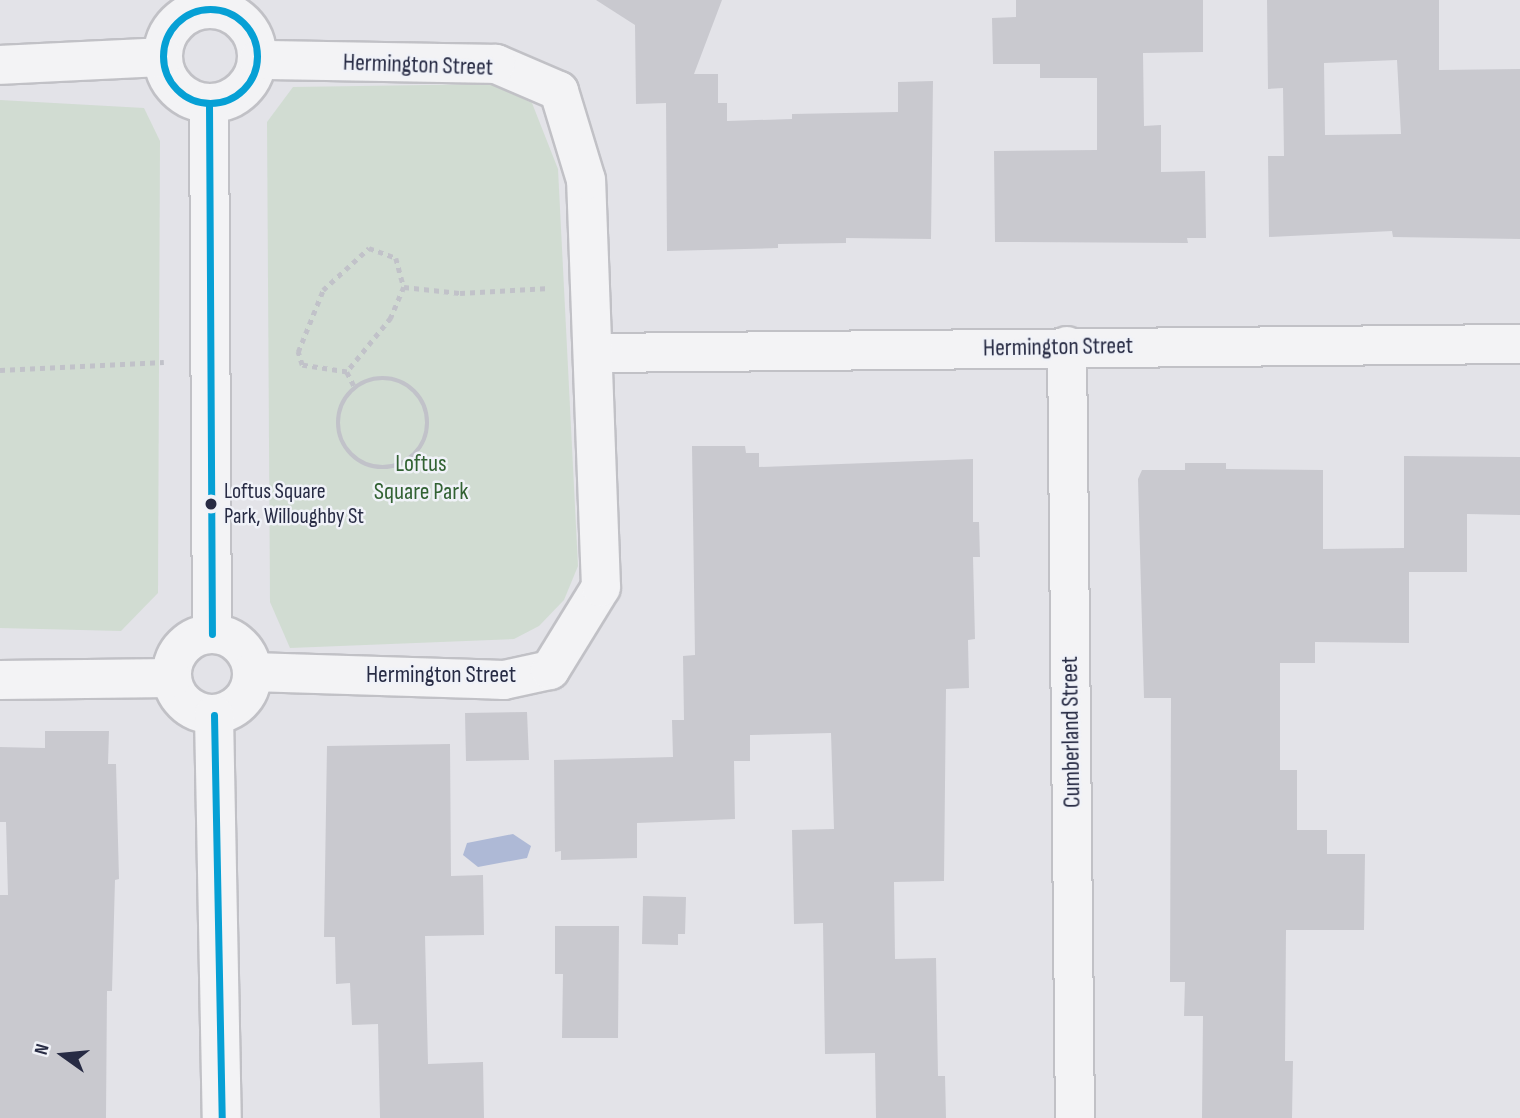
<!DOCTYPE html>
<style>
body{margin:0}
#map{position:relative;width:1520px;height:1118px;overflow:hidden;background:#e3e3e8;font-family:"Sofia Sans Condensed",sans-serif}
div>[style]{position:absolute}
.green>*{inset:0;background:#d1dcd2}
.water>*{inset:0;background:#aeb9d6}
.building>*{inset:0;background:#c9c9cf}
.path>*{height:4.5px;margin-top:-2.25px;transform-origin:0;background:repeating-linear-gradient(90deg,#c1c2c9 0 5px,transparent 0 10px)}
.path>.ring{margin:-2.25px;padding:0;box-sizing:content-box;background:none;border:4.5px solid #c1c2c9;border-radius:50%}
.roads{filter:drop-shadow(2px 0 #c1c1c6) drop-shadow(-2px 0 #c1c1c6) drop-shadow(0 2px #c1c1c6) drop-shadow(0 -2px #c1c1c6)}
.minor>*{height:38px;margin:-19px;padding:0 19px;transform-origin:19px;border-radius:19px;background:#f3f3f5}
.minor>.ring{margin:-19px;padding:0;box-sizing:content-box;background:none;border:38px solid #f3f3f5;border-radius:50%}
.bus-1>*{height:7px;margin:-3.5px;padding:0 3.5px;transform-origin:3.5px;border-radius:3.5px;background:#06a0d5}
.bus-1>.ring{margin:-3.5px;padding:0;box-sizing:content-box;background:none;border:7px solid #06a0d5;border-radius:50%}
.dots>*{width:19px;height:19px;translate:-50% -50%;box-sizing:border-box;border:4px solid #f0f2f8;border-radius:50%}
span{translate:-50% -50%;white-space:nowrap;text-align:center;line-height:1.15;-webkit-text-stroke:5px #f0f2f8;paint-order:stroke}
.bus-label{font-size:22px;color:#272b44}
.left{translate:0 -50%;text-align:left}
.street-label{font-size:24px;color:#272b44}
.park-label{font-size:24px;color:#326233}
.north{position:absolute;left:28px;top:1020px;width:70px;height:70px;-webkit-text-stroke:5px #f0f2f8;paint-order:stroke;rotate:285deg;font-size:19px;font-weight:700;line-height:28px;text-align:center;color:#272b44}
.north::after{content:'';display:block;margin:auto;width:24px;height:32px;background:#272b44;clip-path:polygon(50% 0,100% 100%,50% 72%,0 100%)}
</style>
<div id="map">
<div class="green">
<i style="clip-path:polygon(494px 84px,532px 103px,558px 169px,578px 566px,564px 600px,539px 626px,514px 639px,290px 648px,270px 602px,267px 122px,293px 87px)"></i>
<i style="clip-path:polygon(0 100px,144px 108px,160px 141px,158px 593px,121px 631px,0 628px)"></i>
</div>
<div class="water">
<i style="clip-path:polygon(513px 834px,531px 846px,527px 858px,478px 867px,463px 855px,467px 843px)"></i>
</div>
<div class="building">
<i style="clip-path:polygon(596px 0,722px 0,694px 74px,718px 74px,718px 103px,727px 103px,727px 121px,792px 119px,792px 114px,898px 112px,898px 82px,933px 81px,931px 239px,846px 238px,846px 243px,778px 244px,778px 248px,667px 251px,666px 103px,636px 104px,635px 25px)"></i>
<i style="clip-path:polygon(1016px 0,1203px 0,1203px 52px,1143px 53px,1144px 126px,1161px 125px,1161px 172px,1205px 171px,1206px 238px,1187px 238px,1188px 243px,995px 242px,994px 151px,1097px 150px,1097px 78px,1040px 78px,1040px 64px,993px 64px,992px 18px,1016px 17px)"></i>
<i style="clip-path:polygon(evenodd,1267px 0,1439px 0,1439px 70px,1520px 69px,1520px 239px,1393px 237px,1392px 231px,1269px 237px,1268px 156px,1284px 156px,1283px 88px,1268px 89px,1267px 0,1397px 60px,1401px 134px,1325px 135px,1324px 63px,1397px 60px)"></i>
<i style="clip-path:polygon(692px 446px,745px 446px,746px 453px,759px 453px,759px 467px,973px 459px,973px 522px,979px 522px,980px 557px,973px 557px,975px 639px,968px 640px,969px 688px,946px 689px,944px 881px,894px 882px,895px 959px,936px 958px,938px 1076px,945px 1076px,946px 1118px,876px 1118px,875px 1053px,825px 1054px,823px 923px,794px 924px,792px 830px,834px 829px,831px 733px,750px 735px,750px 761px,734px 761px,735px 819px,637px 823px,637px 858px,561px 860px,561px 851px,555px 852px,554px 760px,673px 757px,672px 720px,684px 720px,683px 656px,695px 655px)"></i>
<i style="clip-path:polygon(1404px 456px,1520px 457px,1520px 515px,1467px 514px,1467px 572px,1409px 572px,1409px 643px,1315px 642px,1315px 663px,1280px 663px,1280px 770px,1297px 770px,1297px 830px,1327px 830px,1327px 854px,1365px 854px,1364px 930px,1286px 930px,1285px 1061px,1293px 1061px,1292px 1118px,1202px 1118px,1203px 1016px,1184px 1016px,1185px 982px,1170px 982px,1171px 698px,1144px 698px,1138px 479px,1142px 470px,1185px 470px,1185px 463px,1226px 463px,1226px 469px,1323px 470px,1323px 549px,1404px 548px)"></i>
<i style="clip-path:polygon(527px 712px,529px 760px,466px 761px,465px 713px)"></i>
<i style="clip-path:polygon(45px 731px,109px 731px,108px 764px,116px 764px,119px 879px,115px 880px,112px 991px,107px 991px,106px 1118px,0 1118px,0 895px,8px 895px,6px 822px,0 822px,0 747px,45px 748px)"></i>
<i style="clip-path:polygon(450px 744px,451px 876px,483px 875px,484px 935px,425px 936px,428px 1064px,483px 1062px,484px 1118px,380px 1118px,378px 1024px,352px 1025px,350px 983px,336px 984px,335px 937px,324px 937px,327px 746px)"></i>
<i style="clip-path:polygon(643px 896px,686px 897px,685px 934px,678px 934px,678px 945px,642px 944px)"></i>
<i style="clip-path:polygon(555px 926px,619px 926px,618px 1038px,562px 1038px,563px 974px,555px 974px)"></i>
</div>
<div class="path">
<i style="left:369px;top:248px;width:29px;rotate:20deg"></i>
<i style="left:396px;top:258px;width:30px;rotate:75deg"></i>
<i style="left:404px;top:287px;width:34px;rotate:113deg"></i>
<i style="left:391px;top:318px;width:70px;rotate:129.2deg"></i>
<i style="left:347px;top:372px;width:46px;rotate:-171.2deg"></i>
<i style="left:302px;top:365px;width:14px;rotate:-107deg"></i>
<i style="left:298px;top:352px;width:67px;rotate:-68deg"></i>
<i style="left:323px;top:290px;width:62px;rotate:-42.4deg"></i>
<i style="left:404px;top:287px;width:56px;rotate:6.1deg"></i>
<i style="left:460px;top:293px;width:90px;rotate:-3.2deg"></i>
<i style="left:0;top:370px;width:164px;rotate:-2.8deg"></i>
<i style="left:347px;top:372px;width:18px;rotate:63deg"></i>
<i class="ring" style="left:338px;top:378px;width:85.5px;height:85.5px"></i>
</div>
<div class="roads">
<div class="minor">
<i class="ring" style="left:163px;top:9px;width:56px;height:56px"></i>
<i style="left:0;top:65px;width:163px;rotate:-2.8deg"></i>
<i style="left:209px;top:104px;width:530px;rotate:89.68deg"></i>
<i style="left:1067px;top:346px;width:772px;rotate:89.41deg"></i>
<i style="left:596px;top:353px;width:924px;rotate:-0.56deg"></i>
<i class="ring" style="left:172px;top:634px;width:42px;height:42px"></i>
<i style="left:252px;top:672px;width:252px;rotate:1.8deg"></i>
<i style="left:504px;top:680px;width:47px;rotate:-12.3deg"></i>
<i style="left:550px;top:670px;width:97px;rotate:-58.4deg"></i>
<i style="left:601px;top:587px;width:407px;rotate:-92.1deg"></i>
<i style="left:586px;top:180px;width:93px;rotate:-106.9deg"></i>
<i style="left:559px;top:91px;width:69px;rotate:-156.8deg"></i>
<i style="left:496px;top:64px;width:238px;rotate:-179deg"></i>
<i style="left:0;top:680px;width:172px;rotate:-0.7deg"></i>
<i style="left:214px;top:715px;width:403px;rotate:88.9deg"></i>
</div>
</div>
<div class="bus-1">
<i class="ring" style="left:163px;top:9px;width:87px;height:87px"></i>
<i style="left:209px;top:104px;width:530px;rotate:89.68deg"></i>
<i style="left:214px;top:715px;width:403px;rotate:88.9deg"></i>
</div>
<div class="dots">
<i style="left:211px;top:504px;background:#272b44"></i>
</div>
<div class="bus-label">
<span class="left" style="left:224px;top:504px">Loftus Square<br>Park, Willoughby St</span>
</div>
<div class="street-label">
<span style="left:418px;top:65px;rotate:2deg">Hermington Street</span>
<span style="left:1058px;top:347px;rotate:-1deg">Hermington Street</span>
<span style="left:441px;top:675px">Hermington Street</span>
<span style="left:1071px;top:732px;rotate:-91deg">Cumberland Street</span>
</div>
<div class="park-label">
<span style="left:421px;top:478px">Loftus<br>Square Park</span>
</div>
<div class="north">N</div>
</div>
